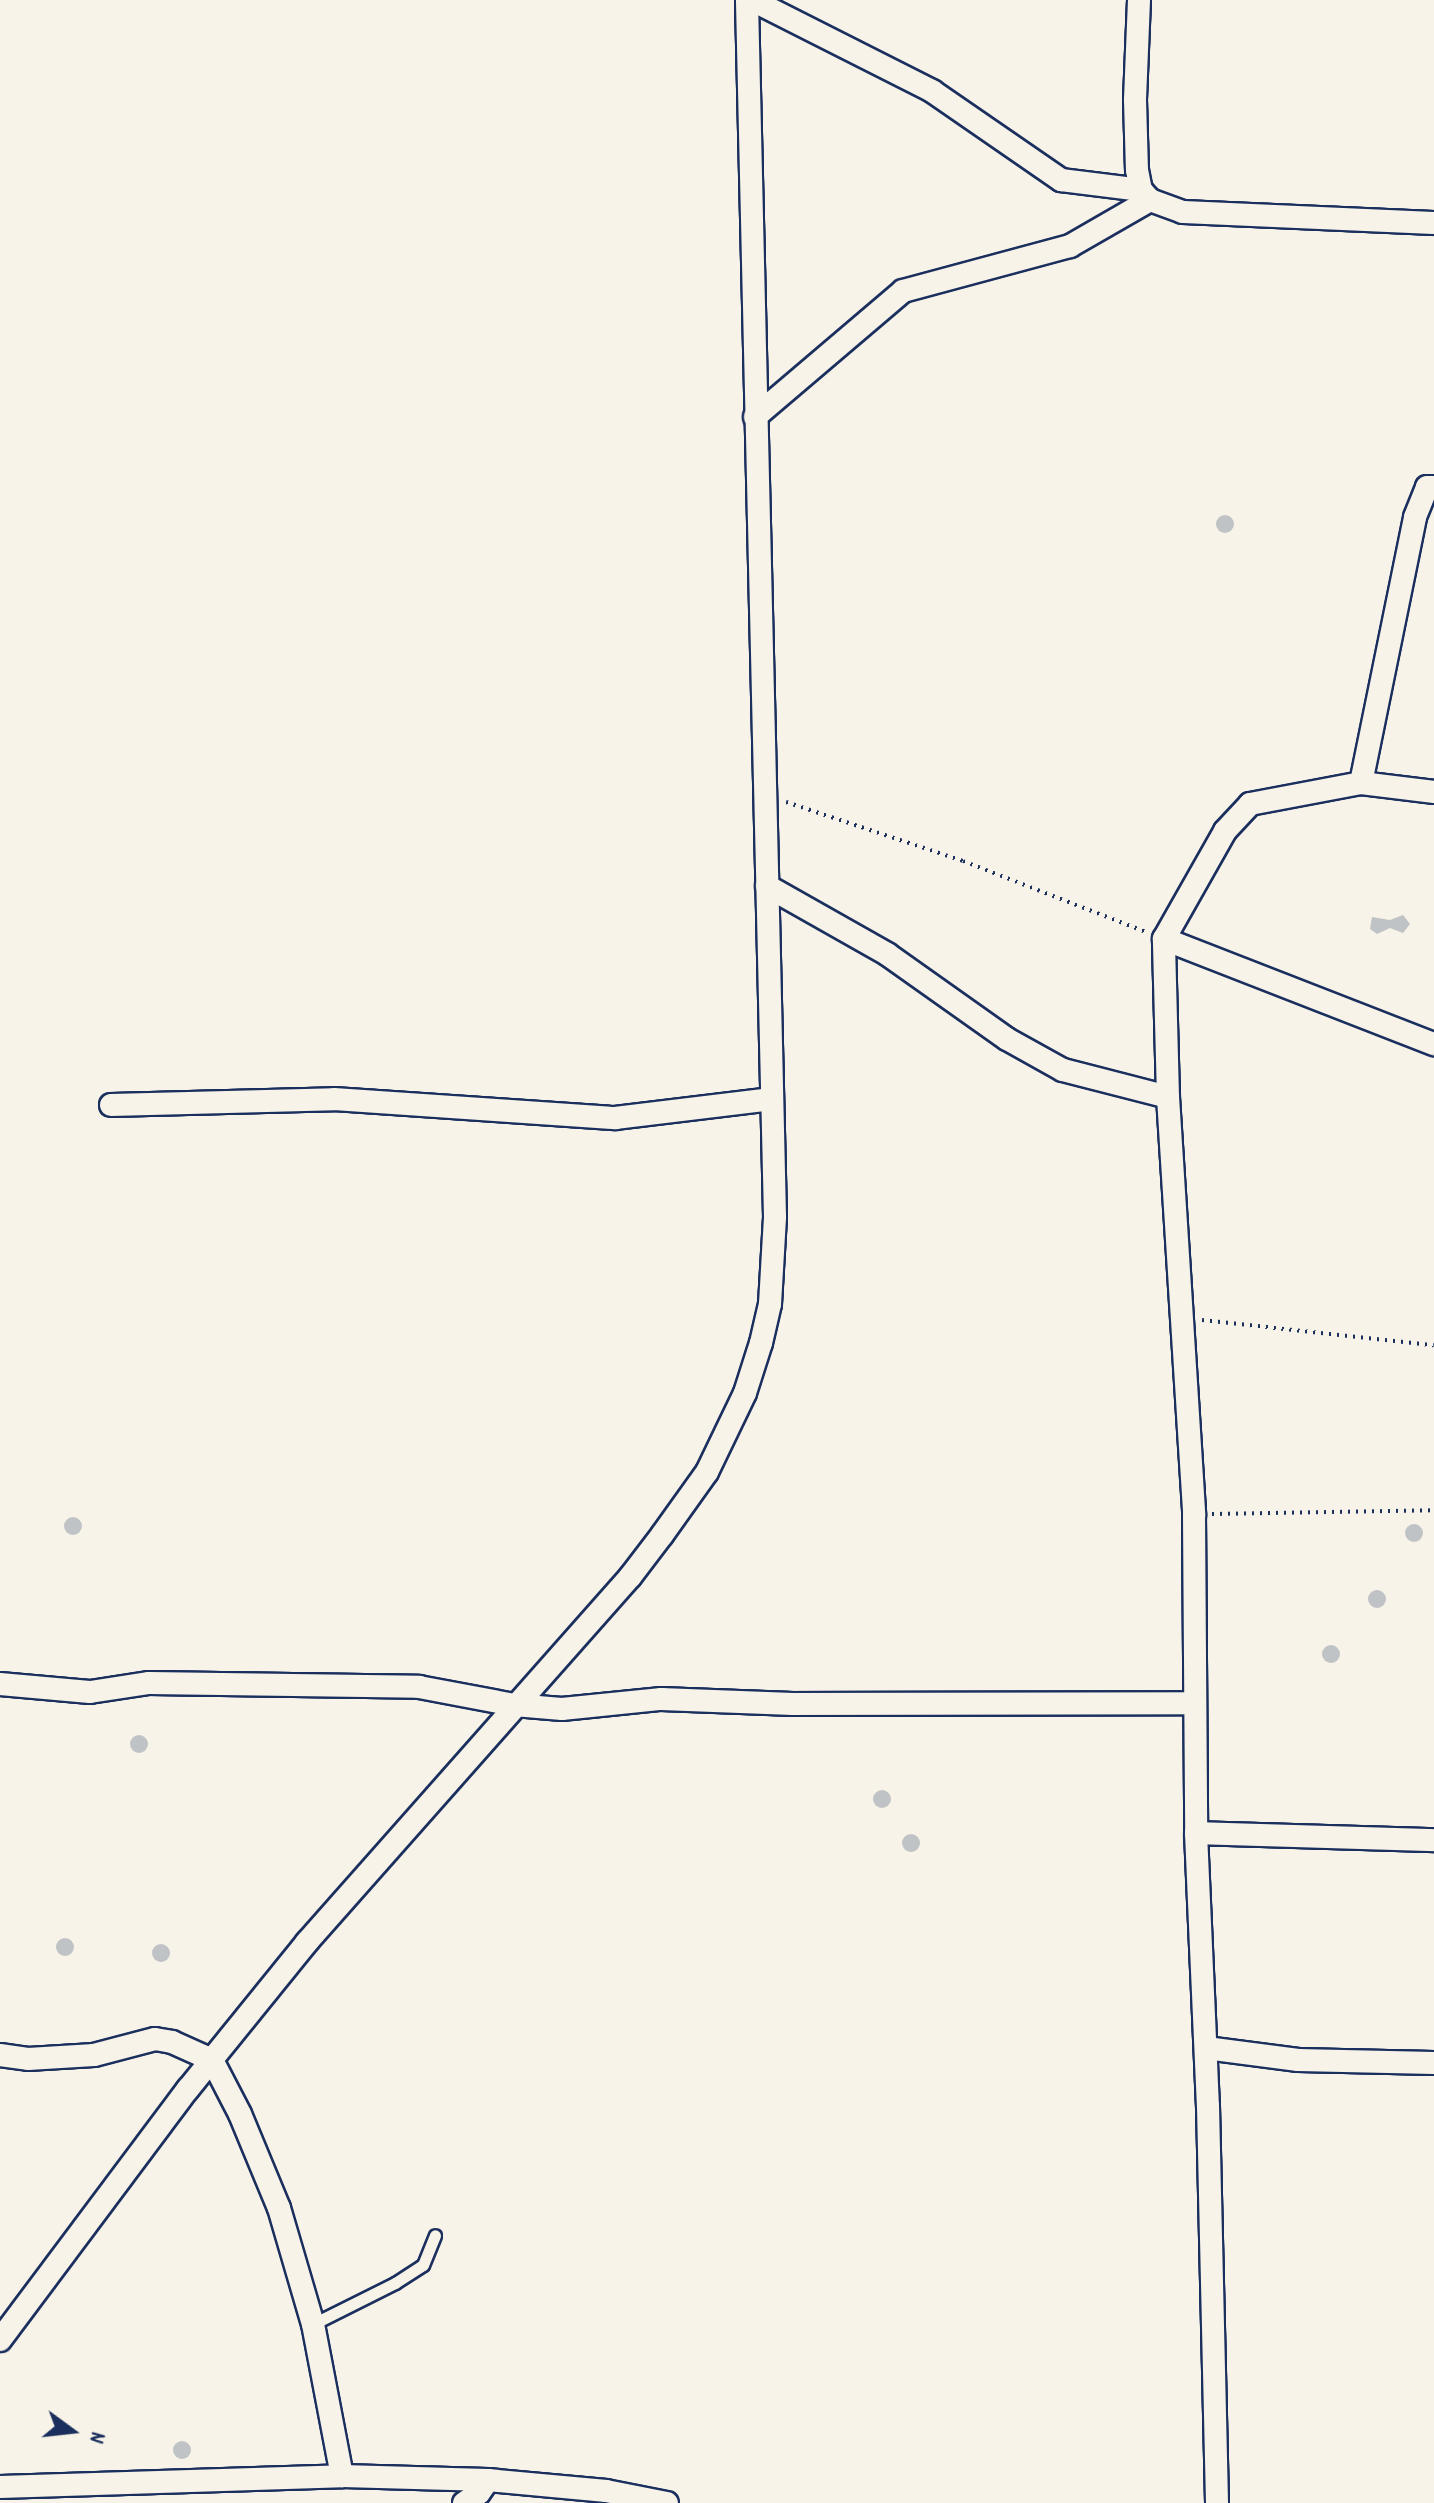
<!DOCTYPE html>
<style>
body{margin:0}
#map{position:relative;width:1434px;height:2503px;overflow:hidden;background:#f7f3e8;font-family:Dekko,sans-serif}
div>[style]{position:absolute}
.building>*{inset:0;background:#c0c3c5}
.round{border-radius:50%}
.path>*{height:4px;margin-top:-2px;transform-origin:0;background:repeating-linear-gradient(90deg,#1b2f5e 0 2px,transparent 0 8px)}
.roads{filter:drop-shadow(2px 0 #1b2f5e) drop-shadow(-2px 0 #1b2f5e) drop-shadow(0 2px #1b2f5e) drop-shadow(0 -2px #1b2f5e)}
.lane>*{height:11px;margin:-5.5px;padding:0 5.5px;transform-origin:5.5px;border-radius:5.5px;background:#f7f3e8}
.street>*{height:22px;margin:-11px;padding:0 11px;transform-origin:11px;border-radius:11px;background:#f7f3e8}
span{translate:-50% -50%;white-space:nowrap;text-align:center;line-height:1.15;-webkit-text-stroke:8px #f7f3e8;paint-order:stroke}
.north{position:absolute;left:32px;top:2391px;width:80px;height:80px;-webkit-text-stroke:6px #f7f3e8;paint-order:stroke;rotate:105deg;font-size:22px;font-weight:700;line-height:32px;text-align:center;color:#1b2f5e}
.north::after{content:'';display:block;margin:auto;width:28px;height:36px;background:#1b2f5e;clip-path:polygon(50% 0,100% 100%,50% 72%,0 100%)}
</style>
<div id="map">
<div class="building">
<i class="round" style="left:1216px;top:515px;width:18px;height:18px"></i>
<i style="clip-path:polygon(1403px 915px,1410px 924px,1403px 933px,1390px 928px,1377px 934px,1370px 929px,1372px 917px,1390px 920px)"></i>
<i class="round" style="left:64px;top:1517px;width:18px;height:18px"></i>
<i class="round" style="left:1405px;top:1524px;width:18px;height:18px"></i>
<i class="round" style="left:1368px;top:1590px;width:18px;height:18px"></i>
<i class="round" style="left:1322px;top:1645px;width:18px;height:18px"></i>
<i class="round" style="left:130px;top:1735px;width:18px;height:18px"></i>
<i class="round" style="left:873px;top:1790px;width:18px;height:18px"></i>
<i class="round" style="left:902px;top:1834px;width:18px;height:18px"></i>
<i class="round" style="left:56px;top:1938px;width:18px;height:18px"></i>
<i class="round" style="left:152px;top:1944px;width:18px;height:18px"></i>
<i class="round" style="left:173px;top:2441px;width:18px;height:18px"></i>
</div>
<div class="path">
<i style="left:786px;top:802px;width:187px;rotate:18.4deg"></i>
<i style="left:963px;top:861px;width:196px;rotate:21.2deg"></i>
<i style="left:1202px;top:1320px;width:233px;rotate:6.2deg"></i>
<i style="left:1212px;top:1514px;width:222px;rotate:-1deg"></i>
</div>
<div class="roads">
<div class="lane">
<i style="left:313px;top:2324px;width:92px;rotate:-26.6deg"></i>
<i style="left:395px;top:2283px;width:33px;rotate:-33deg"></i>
<i style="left:423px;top:2265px;width:32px;rotate:-68deg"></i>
</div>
<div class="street">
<i style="left:752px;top:0;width:202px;rotate:26.8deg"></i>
<i style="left:932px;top:91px;width:157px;rotate:34.6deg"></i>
<i style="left:1061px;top:180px;width:81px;rotate:7.1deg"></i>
<i style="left:1139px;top:0;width:100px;rotate:92.3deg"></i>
<i style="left:1135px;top:100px;width:70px;rotate:88.4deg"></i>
<i style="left:1137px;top:170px;width:20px;rotate:79deg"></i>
<i style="left:1141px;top:190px;width:13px;rotate:48deg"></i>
<i style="left:1150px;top:200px;width:35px;rotate:20deg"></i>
<i style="left:1183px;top:212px;width:251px;rotate:2.5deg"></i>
<i style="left:755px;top:417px;width:194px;rotate:-40.4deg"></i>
<i style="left:903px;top:291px;width:173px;rotate:-15.1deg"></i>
<i style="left:1070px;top:246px;width:92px;rotate:-29.9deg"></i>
<i style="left:1361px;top:783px;width:271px;rotate:-78.5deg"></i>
<i style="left:1415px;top:517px;width:32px;rotate:-68deg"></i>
<i style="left:1427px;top:487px;width:7px"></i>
<i style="left:767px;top:886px;width:138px;rotate:29.5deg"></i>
<i style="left:887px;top:954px;width:147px;rotate:35.3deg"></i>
<i style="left:1007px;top:1039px;width:64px;rotate:29deg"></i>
<i style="left:1063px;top:1070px;width:108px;rotate:14.4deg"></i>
<i style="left:1168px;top:1097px;width:419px;rotate:86.4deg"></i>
<i style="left:1194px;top:1515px;width:318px;rotate:89.6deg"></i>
<i style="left:1196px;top:1833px;width:273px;rotate:87.5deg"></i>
<i style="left:1208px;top:2106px;width:397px;rotate:88.7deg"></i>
<i style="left:1164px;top:939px;width:290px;rotate:21.3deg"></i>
<i style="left:1168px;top:1097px;width:158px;rotate:-91.5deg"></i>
<i style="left:1164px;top:939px;width:124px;rotate:-60.5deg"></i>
<i style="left:1225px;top:831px;width:37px;rotate:-47deg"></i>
<i style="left:1250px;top:804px;width:113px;rotate:-10.7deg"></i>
<i style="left:1361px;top:783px;width:74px;rotate:7deg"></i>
<i style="left:111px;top:1105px;width:223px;rotate:-1.5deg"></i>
<i style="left:334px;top:1099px;width:282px;rotate:3.9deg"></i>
<i style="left:615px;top:1118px;width:158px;rotate:-6.9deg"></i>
<i style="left:0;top:1684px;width:90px;rotate:5.1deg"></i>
<i style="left:90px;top:1692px;width:60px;rotate:-8.7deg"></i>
<i style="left:149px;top:1683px;width:270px;rotate:0.8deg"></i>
<i style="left:419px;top:1687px;width:97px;rotate:10.7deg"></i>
<i style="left:514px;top:1705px;width:48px;rotate:4.8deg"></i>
<i style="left:562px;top:1709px;width:100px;rotate:-5.8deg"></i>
<i style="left:661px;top:1699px;width:132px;rotate:2.2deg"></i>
<i style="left:793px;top:1704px;width:402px;rotate:-0.1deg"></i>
<i style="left:1196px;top:1833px;width:238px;rotate:1.7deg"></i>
<i style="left:1206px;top:2048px;width:93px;rotate:7.4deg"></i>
<i style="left:1298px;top:2060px;width:136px;rotate:1.3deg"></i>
<i style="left:0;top:2055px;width:28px;rotate:8deg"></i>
<i style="left:28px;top:2059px;width:66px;rotate:-3.5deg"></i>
<i style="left:94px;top:2055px;width:63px;rotate:-14.7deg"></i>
<i style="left:155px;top:2039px;width:17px;rotate:10deg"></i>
<i style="left:172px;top:2042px;width:44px;rotate:24.2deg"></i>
<i style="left:212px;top:2060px;width:61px;rotate:62.6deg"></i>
<i style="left:240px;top:2114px;width:102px;rotate:67.5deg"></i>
<i style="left:279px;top:2208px;width:121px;rotate:73.7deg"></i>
<i style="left:313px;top:2324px;width:155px;rotate:79.2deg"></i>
<i style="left:0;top:2340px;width:314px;rotate:-53.2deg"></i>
<i style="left:188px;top:2089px;width:189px;rotate:-51deg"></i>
<i style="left:307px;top:1942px;width:487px;rotate:-48.5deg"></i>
<i style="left:630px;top:1577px;width:53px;rotate:-52.7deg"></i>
<i style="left:662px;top:1535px;width:77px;rotate:-54.5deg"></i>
<i style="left:707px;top:1472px;width:88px;rotate:-64.3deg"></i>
<i style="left:745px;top:1393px;width:52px;rotate:-72.3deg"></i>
<i style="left:761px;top:1343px;width:40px;rotate:-77deg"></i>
<i style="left:770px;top:1304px;width:87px;rotate:-86.7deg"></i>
<i style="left:775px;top:1217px;width:1217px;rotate:-91.32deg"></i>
<i style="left:0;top:2487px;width:342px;rotate:-1.8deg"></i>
<i style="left:342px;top:2476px;width:146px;rotate:1.6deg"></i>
<i style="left:488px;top:2480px;width:119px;rotate:5.3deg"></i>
<i style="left:606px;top:2491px;width:62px;rotate:11.1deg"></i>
<i style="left:464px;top:2503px;width:18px;rotate:-34deg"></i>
<i style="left:479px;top:2493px;width:16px;rotate:-55deg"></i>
</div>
</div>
<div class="north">N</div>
</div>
